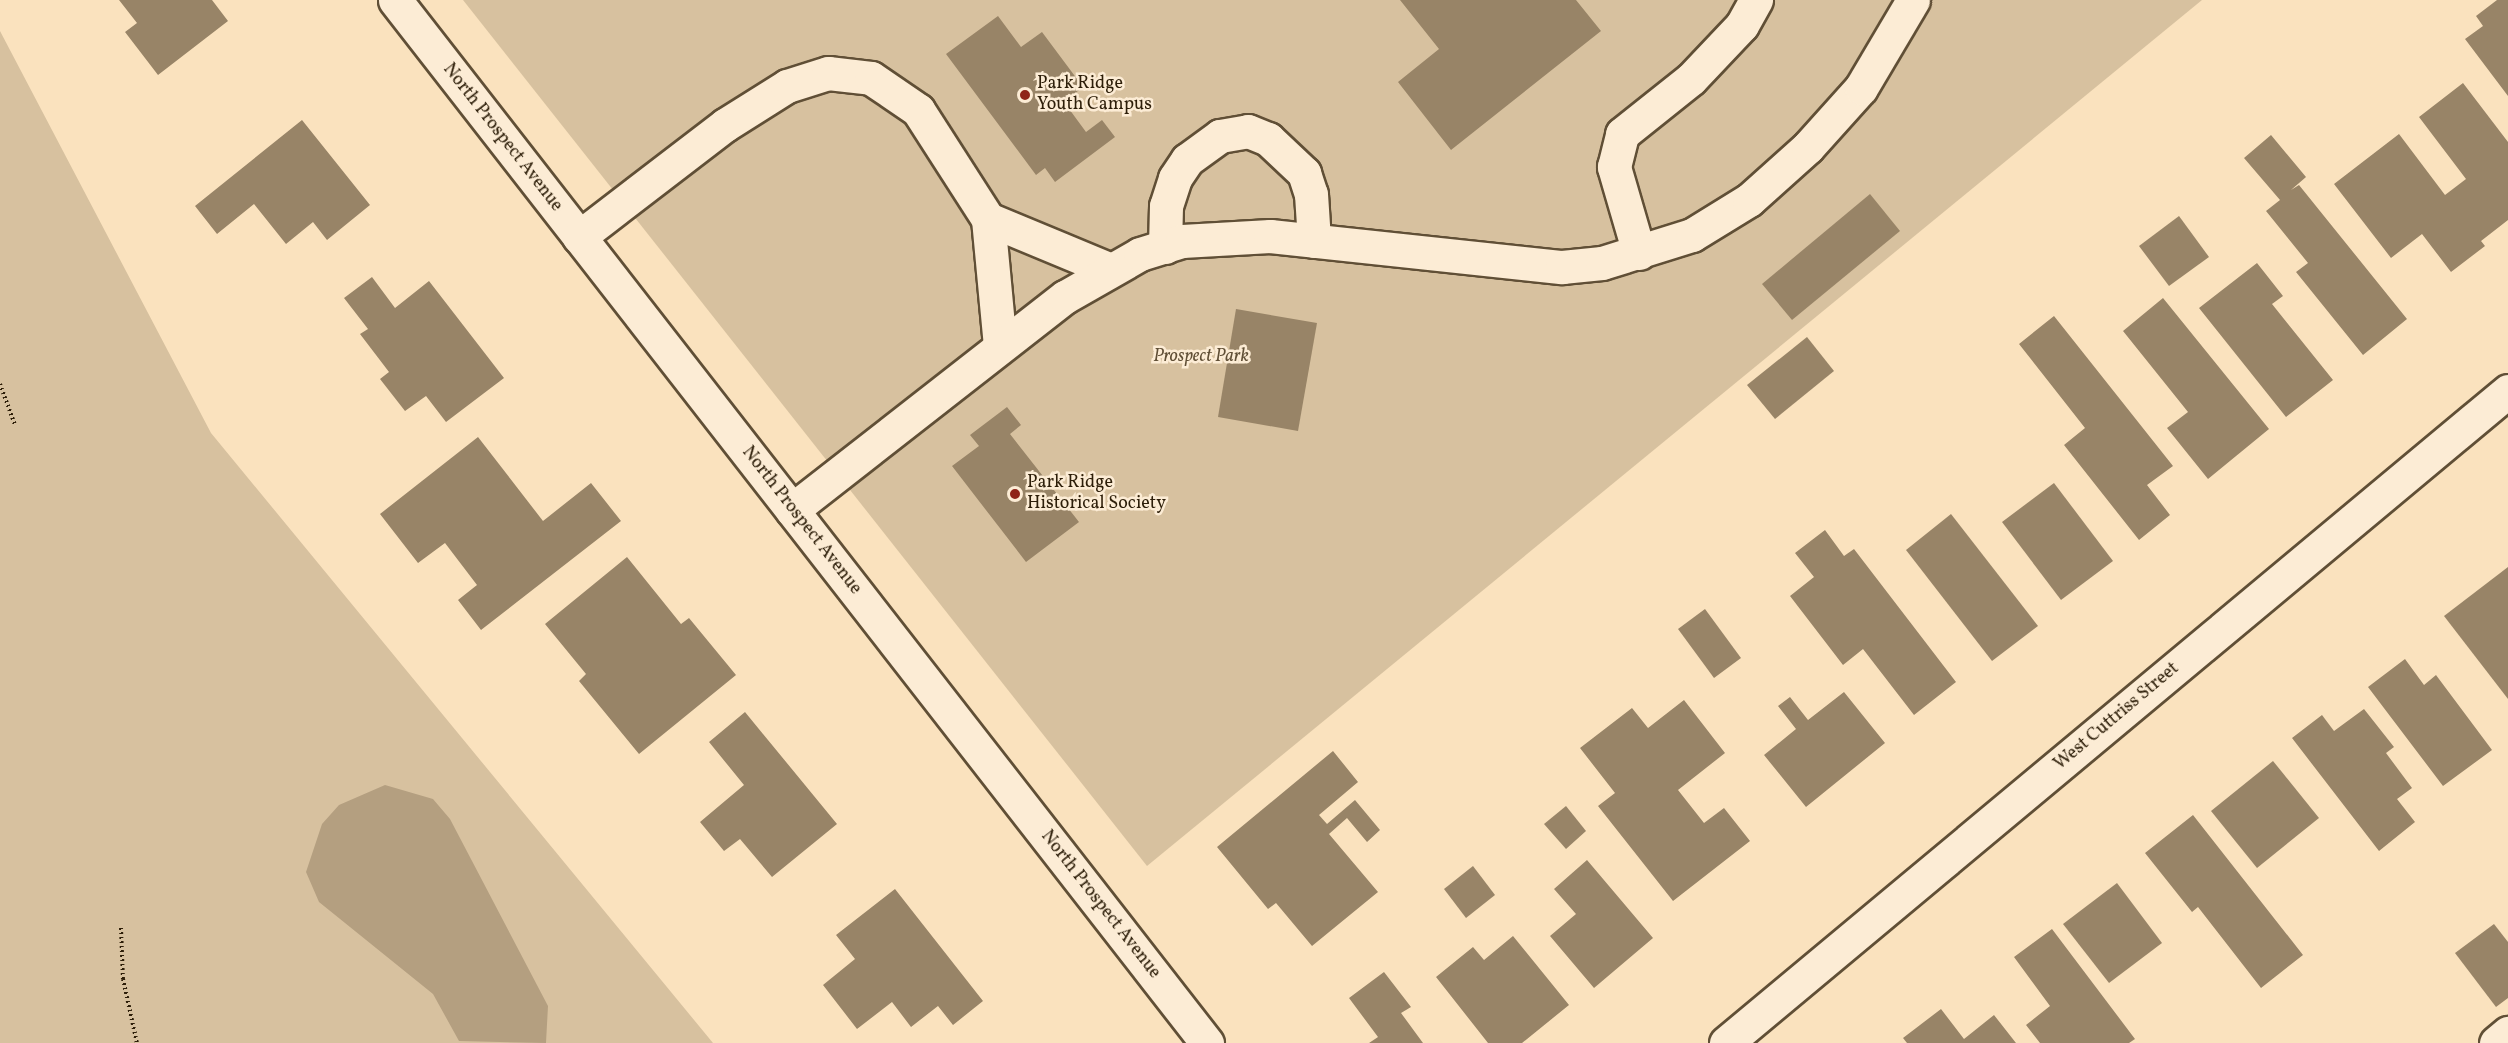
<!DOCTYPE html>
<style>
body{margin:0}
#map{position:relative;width:2508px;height:1043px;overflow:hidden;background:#fae2be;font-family:Vollkorn,serif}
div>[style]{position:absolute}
.green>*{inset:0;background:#d7c19f}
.water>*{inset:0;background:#b49f80}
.building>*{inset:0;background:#988467}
.path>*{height:4px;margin-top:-2px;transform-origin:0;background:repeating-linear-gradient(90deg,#2d1e09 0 1.5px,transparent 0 4.5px)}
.roads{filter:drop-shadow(2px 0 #604f36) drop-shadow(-2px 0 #604f36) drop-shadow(0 2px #604f36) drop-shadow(0 -2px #604f36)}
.minor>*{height:33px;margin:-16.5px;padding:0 16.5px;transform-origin:16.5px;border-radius:16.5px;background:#fcecd5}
.dots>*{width:16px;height:16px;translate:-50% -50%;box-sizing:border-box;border:3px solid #fcecd5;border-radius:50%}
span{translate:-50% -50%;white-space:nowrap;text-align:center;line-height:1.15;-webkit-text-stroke:5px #fcecd5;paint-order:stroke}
.poi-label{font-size:18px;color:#2d1e09}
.left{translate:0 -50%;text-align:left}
.street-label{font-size:18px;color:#2d1e09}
.park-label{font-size:18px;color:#604f36;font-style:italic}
</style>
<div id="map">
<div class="green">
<i style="clip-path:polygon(463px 0,2202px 0,1147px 866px)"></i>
<i style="clip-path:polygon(0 31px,211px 433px,713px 1043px,0 1043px)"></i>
</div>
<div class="water">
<i style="clip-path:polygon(385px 785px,433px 799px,450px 819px,548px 1006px,546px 1043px,459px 1041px,433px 994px,319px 902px,306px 872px,322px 824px,339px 805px)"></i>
</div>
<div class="building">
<i style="clip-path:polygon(119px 0,212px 0,228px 21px,158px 75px,125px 32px,137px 23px)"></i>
<i style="clip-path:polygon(1400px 0,1576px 0,1601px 31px,1451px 150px,1398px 82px,1439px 49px)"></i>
<i style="clip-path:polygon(2497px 0,2508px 0,2508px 96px,2465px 39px,2483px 26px,2476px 16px)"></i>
<i style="clip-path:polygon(998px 16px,1021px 47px,1042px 32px,1083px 87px,1064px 102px,1086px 132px,1102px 120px,1115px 137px,1055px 182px,1045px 168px,1036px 175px,946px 54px)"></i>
<i style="clip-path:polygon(2463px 83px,2508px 142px,2508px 220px,2481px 241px,2485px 246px,2451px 272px,2422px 234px,2391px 258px,2334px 184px,2399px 134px,2445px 195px,2466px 179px,2419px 117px)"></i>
<i style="clip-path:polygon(302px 120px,370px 205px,327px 240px,313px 222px,286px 244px,254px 204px,217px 234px,195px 206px)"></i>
<i style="clip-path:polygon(2271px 135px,2306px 177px,2291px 190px,2299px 185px,2407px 319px,2363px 355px,2296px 272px,2308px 263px,2266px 211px,2280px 200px,2244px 158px)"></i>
<i style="clip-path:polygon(1870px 194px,1900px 231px,1792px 320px,1762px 284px)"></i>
<i style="clip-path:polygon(2179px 216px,2209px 257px,2169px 286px,2139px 246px)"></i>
<i style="clip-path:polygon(2257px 263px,2283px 296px,2272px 304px,2333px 380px,2286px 417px,2199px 308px)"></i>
<i style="clip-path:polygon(372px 277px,395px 308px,429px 281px,504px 378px,446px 422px,426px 396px,405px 411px,380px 379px,389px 372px,360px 334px,368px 329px,344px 298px)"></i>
<i style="clip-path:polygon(2163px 298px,2269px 429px,2208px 479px,2167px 428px,2188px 412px,2123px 331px)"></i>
<i style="clip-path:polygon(1236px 309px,1317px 323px,1298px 431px,1218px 417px)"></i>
<i style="clip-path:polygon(2054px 316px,2173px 466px,2147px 485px,2170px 515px,2139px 540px,2064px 445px,2085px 428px,2019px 344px)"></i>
<i style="clip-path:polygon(1807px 337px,1834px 371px,1775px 419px,1747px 385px)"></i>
<i style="clip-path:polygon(1007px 407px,1021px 425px,1010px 434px,1079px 522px,1026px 562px,952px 466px,979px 446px,970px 435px)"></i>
<i style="clip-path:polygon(478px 437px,543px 521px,591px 483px,621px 521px,481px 630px,458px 600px,477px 585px,445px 543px,418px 563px,380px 514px)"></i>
<i style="clip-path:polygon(2054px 483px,2113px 561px,2061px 600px,2002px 522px)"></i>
<i style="clip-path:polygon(1951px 514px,2038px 626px,1992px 661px,1906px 550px)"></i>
<i style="clip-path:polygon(1825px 530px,1844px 556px,1854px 549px,1956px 682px,1914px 715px,1863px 649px,1843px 665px,1790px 596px,1814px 577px,1795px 553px)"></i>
<i style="clip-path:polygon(627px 557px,681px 624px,689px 618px,736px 675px,639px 754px,579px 681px,586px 674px,545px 624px)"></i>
<i style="clip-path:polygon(2508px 567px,2508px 699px,2444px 616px)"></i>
<i style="clip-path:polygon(1705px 609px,1741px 658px,1714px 678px,1678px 629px)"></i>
<i style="clip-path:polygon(2405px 659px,2424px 685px,2436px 675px,2492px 750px,2443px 786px,2368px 687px)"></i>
<i style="clip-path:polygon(1844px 692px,1885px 743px,1806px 807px,1764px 755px,1796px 729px,1778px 706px,1790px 697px,1808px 720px)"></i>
<i style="clip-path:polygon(1684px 700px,1725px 753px,1678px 790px,1704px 823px,1724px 808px,1750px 841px,1673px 901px,1598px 806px,1615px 793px,1580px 748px,1632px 708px,1648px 728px)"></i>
<i style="clip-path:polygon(2364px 709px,2394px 747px,2386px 753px,2412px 788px,2397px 799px,2415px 822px,2379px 851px,2292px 738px,2322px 715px,2334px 731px)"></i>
<i style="clip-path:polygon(745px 712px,837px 824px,772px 877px,740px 839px,724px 851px,700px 822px,744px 785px,709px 742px)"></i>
<i style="clip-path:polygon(1333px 751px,1358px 782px,1319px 815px,1327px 824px,1355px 800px,1380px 830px,1367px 842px,1347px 818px,1329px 834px,1378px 892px,1312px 946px,1276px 903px,1268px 909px,1217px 847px)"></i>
<i style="clip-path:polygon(2273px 761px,2319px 818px,2257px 868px,2211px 811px)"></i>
<i style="clip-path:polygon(1566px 806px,1586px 831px,1566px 849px,1544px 824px)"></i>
<i style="clip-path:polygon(2193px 815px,2303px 955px,2261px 988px,2198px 907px,2192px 912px,2145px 853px)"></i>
<i style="clip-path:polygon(1587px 860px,1653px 938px,1594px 988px,1550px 936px,1576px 914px,1554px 889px)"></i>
<i style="clip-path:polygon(1473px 866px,1495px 895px,1466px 918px,1444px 889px)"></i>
<i style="clip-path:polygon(2117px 883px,2162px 943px,2109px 983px,2063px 924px)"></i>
<i style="clip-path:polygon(895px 889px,983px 1001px,953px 1025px,938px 1006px,911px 1027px,892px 1002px,857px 1029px,823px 985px,855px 959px,836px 935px)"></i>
<i style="clip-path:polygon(2494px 924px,2508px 942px,2508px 998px,2496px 1007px,2455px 953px)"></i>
<i style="clip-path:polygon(2052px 929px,2135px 1039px,2129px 1043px,2040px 1043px,2026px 1025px,2050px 1006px,2014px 957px)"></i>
<i style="clip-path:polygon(1513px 936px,1569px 1005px,1522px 1043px,1488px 1043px,1436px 977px,1473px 947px,1484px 960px)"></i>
<i style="clip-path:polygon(1384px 972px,1411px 1007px,1401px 1013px,1423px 1043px,1369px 1043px,1378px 1037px,1349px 998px)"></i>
<i style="clip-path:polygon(1941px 1009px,1964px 1039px,1994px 1015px,2016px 1043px,1907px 1043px,1903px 1038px)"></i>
</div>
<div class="path">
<i style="left:0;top:384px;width:44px;rotate:69.9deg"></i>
<i style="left:121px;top:928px;width:51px;rotate:87.8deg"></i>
<i style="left:123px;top:979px;width:66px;rotate:77.7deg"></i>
</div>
<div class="roads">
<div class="minor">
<i style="left:395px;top:0;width:1322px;rotate:52.1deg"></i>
<i style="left:988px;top:219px;width:133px;rotate:22.5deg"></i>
<i style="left:579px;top:237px;width:184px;rotate:-37.5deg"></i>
<i style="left:725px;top:125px;width:73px;rotate:-32.2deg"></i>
<i style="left:787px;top:86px;width:43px;rotate:-17.6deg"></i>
<i style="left:828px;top:73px;width:43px;rotate:6.6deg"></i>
<i style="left:871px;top:78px;width:57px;rotate:34.2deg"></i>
<i style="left:918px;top:110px;width:130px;rotate:57.3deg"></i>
<i style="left:988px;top:219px;width:127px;rotate:84.6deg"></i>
<i style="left:1165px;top:247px;width:41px;rotate:-88.6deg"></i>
<i style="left:1166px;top:206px;width:29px;rotate:-72deg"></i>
<i style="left:1175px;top:178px;width:22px;rotate:-56deg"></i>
<i style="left:1187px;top:160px;width:41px;rotate:-36deg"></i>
<i style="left:1220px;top:136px;width:28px;rotate:-10deg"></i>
<i style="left:1248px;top:131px;width:22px;rotate:22deg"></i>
<i style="left:1268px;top:139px;width:50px;rotate:43.4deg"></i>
<i style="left:1304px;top:173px;width:22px;rotate:72deg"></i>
<i style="left:1311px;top:194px;width:47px;rotate:86.3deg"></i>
<i style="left:1639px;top:253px;width:90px;rotate:-106.2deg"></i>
<i style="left:1614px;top:167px;width:34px;rotate:-76deg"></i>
<i style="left:1622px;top:134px;width:88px;rotate:-38.6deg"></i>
<i style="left:1691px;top:79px;width:74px;rotate:-46.6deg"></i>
<i style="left:1742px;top:25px;width:29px;rotate:-61deg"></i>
<i style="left:792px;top:510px;width:346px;rotate:-38deg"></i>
<i style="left:1065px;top:297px;width:86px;rotate:-29.8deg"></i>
<i style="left:1140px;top:254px;width:44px;rotate:-17.2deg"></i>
<i style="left:1182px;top:241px;width:88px;rotate:-3.3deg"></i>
<i style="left:1270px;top:236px;width:294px;rotate:6.1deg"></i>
<i style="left:1562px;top:267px;width:40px;rotate:-5.7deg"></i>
<i style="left:1602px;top:263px;width:94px;rotate:-17.3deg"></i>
<i style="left:1692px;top:235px;width:67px;rotate:-31.6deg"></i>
<i style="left:1749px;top:200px;width:79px;rotate:-41.9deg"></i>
<i style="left:1808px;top:147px;width:79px;rotate:-48.1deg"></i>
<i style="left:1861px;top:88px;width:102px;rotate:-59.4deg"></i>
<i style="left:1726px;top:1043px;width:1018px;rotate:-39.82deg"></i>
<i style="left:2496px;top:1043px;width:16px;rotate:-40deg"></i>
</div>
</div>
<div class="dots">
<i style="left:1025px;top:95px;background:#8f2418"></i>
<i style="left:1015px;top:494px;background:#8f2418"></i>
</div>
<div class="poi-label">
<span class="left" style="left:1037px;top:95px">Park Ridge<br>Youth Campus</span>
<span class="left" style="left:1027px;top:494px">Park Ridge<br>Historical Society</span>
</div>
<div class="street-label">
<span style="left:502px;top:138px;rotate:52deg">North Prospect Avenue</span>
<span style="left:801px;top:521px;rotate:52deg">North Prospect Avenue</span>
<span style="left:2117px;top:717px;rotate:-40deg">West Cuttriss Street</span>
<span style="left:1100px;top:905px;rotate:52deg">North Prospect Avenue</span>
</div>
<div class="park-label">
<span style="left:1201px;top:357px">Prospect Park</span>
</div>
</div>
